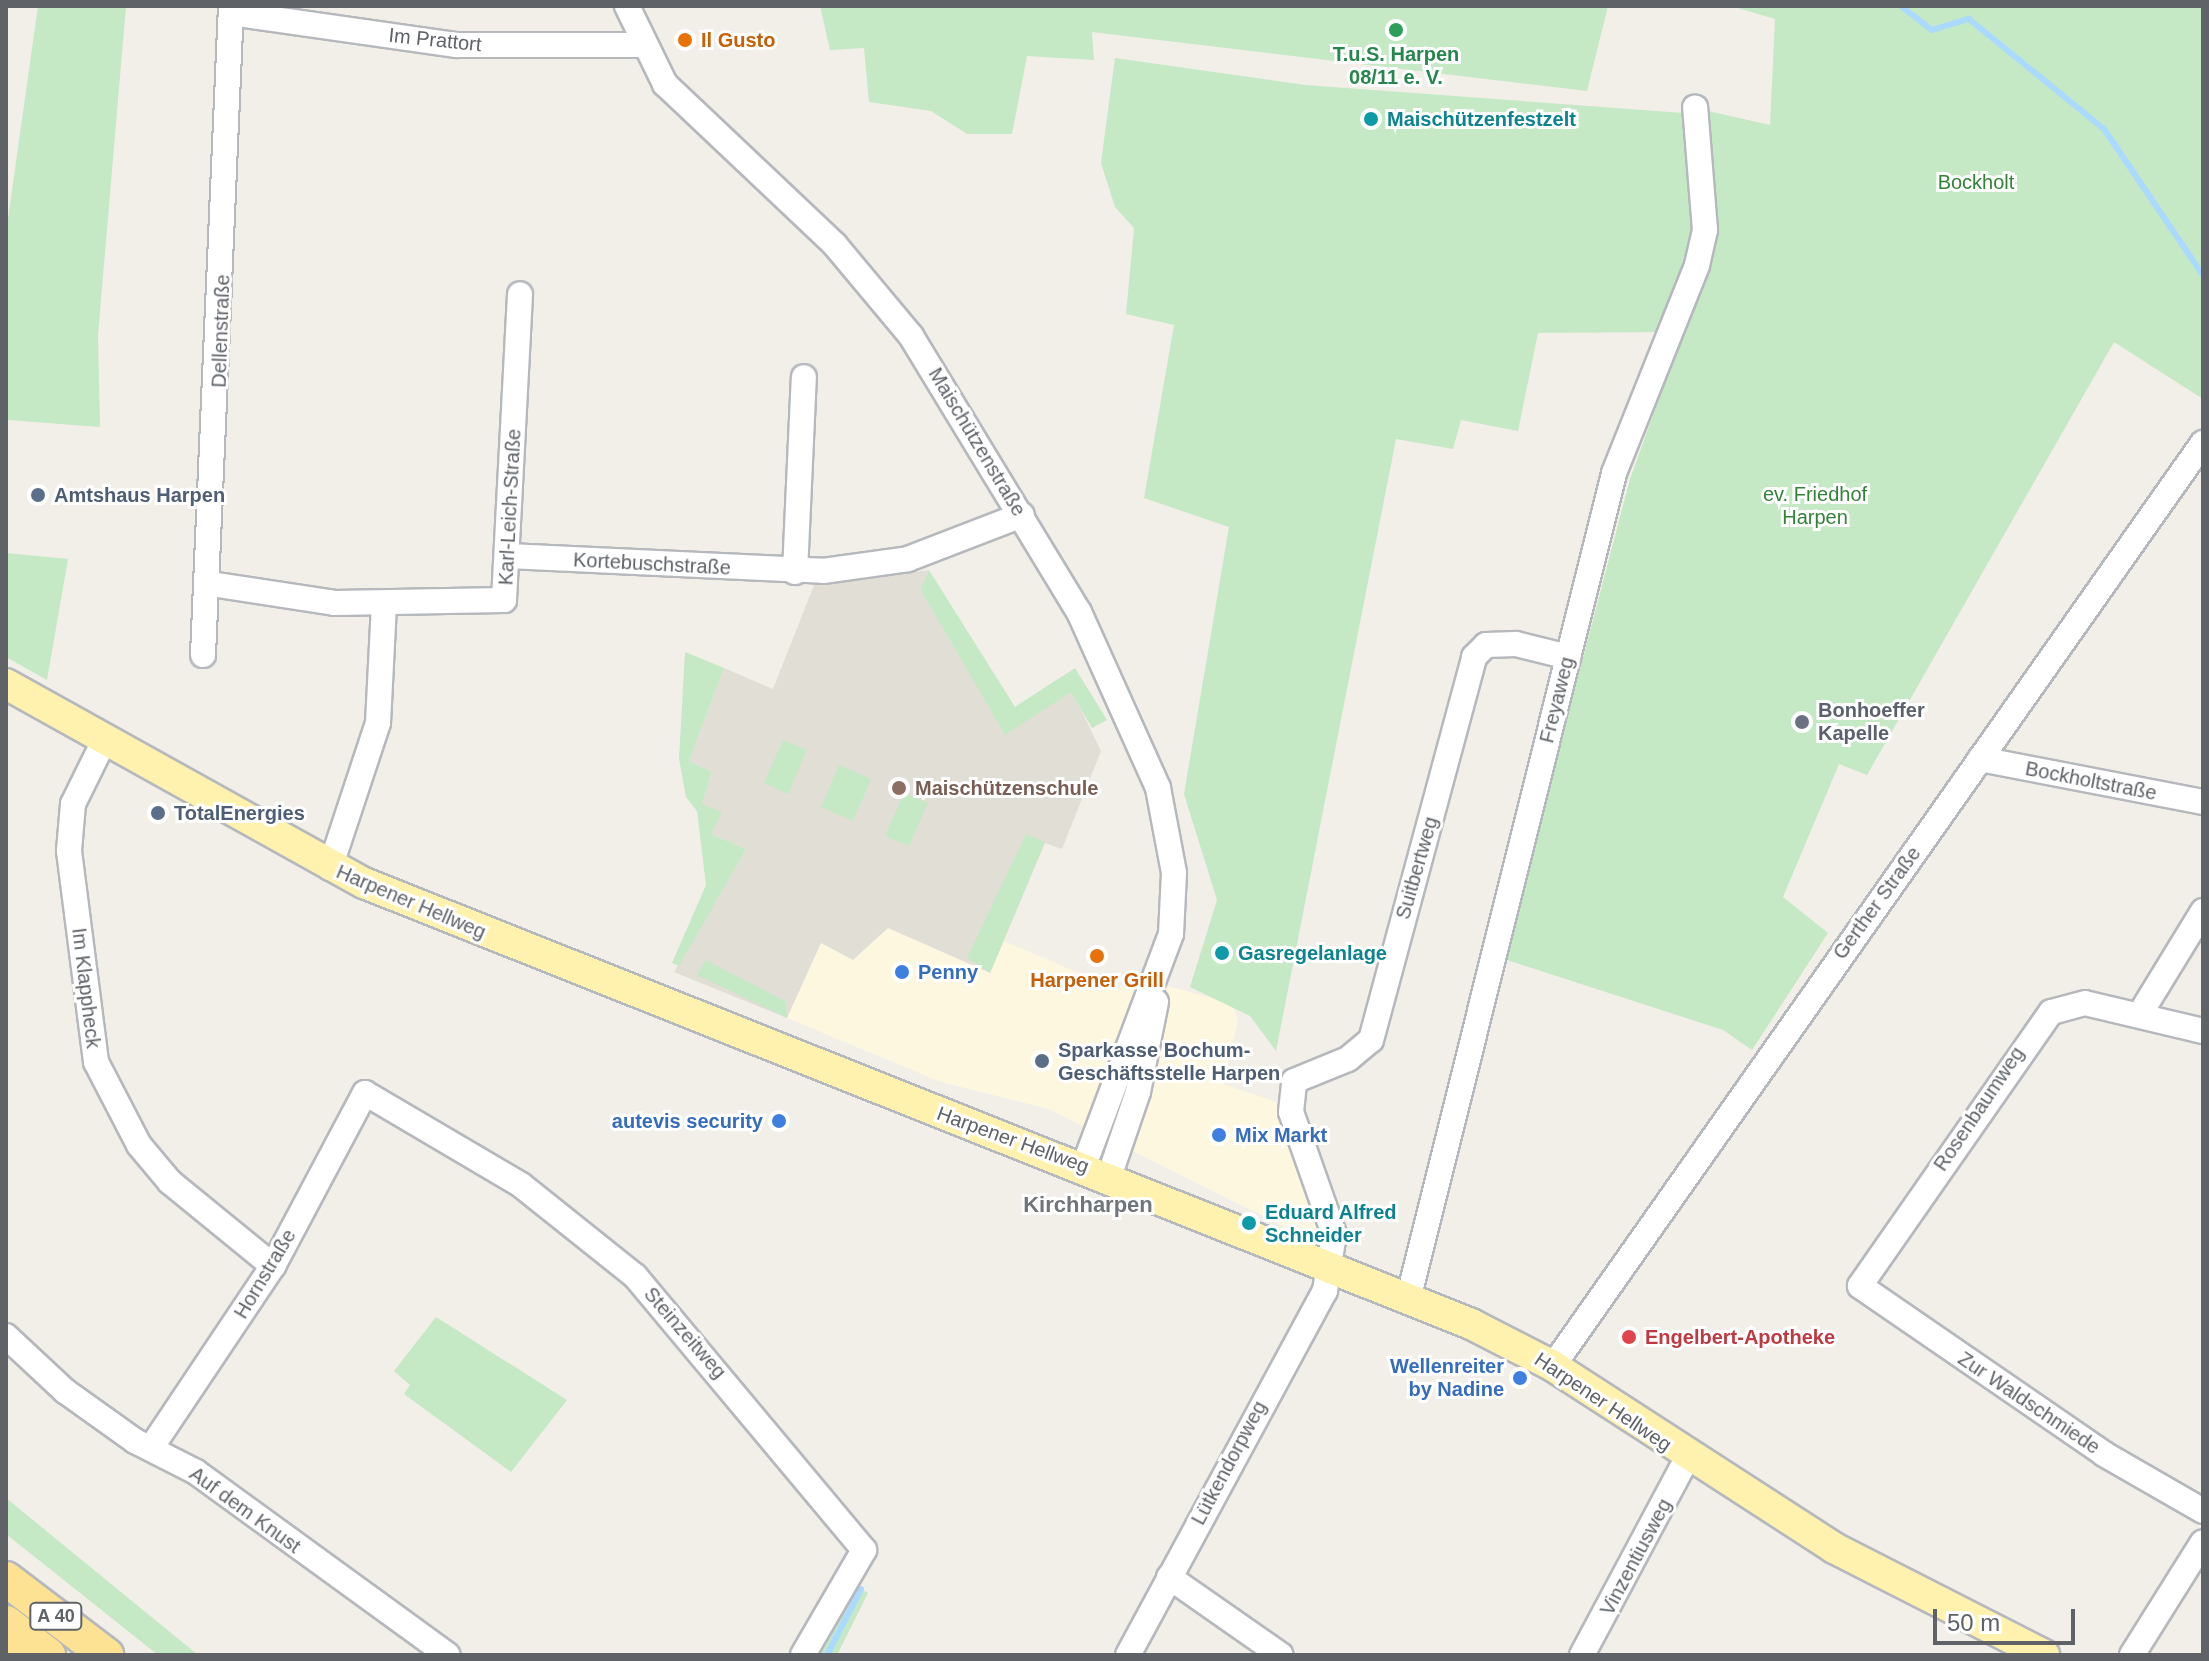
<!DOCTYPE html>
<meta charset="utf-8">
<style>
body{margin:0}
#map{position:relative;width:2209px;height:1661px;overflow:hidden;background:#f1efe8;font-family:Arial,sans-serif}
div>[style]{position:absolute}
.commercial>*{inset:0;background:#fef7e0}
.education>*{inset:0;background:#e1ded6}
.green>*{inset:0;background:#c5e8c5}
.stream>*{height:6px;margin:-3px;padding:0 3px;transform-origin:3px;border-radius:3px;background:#aadaff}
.roads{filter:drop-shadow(2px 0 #b5b8bc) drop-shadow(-2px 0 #b5b8bc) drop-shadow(0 2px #b5b8bc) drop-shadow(0 -2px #b5b8bc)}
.minor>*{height:24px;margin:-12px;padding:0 12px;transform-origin:12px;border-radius:12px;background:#fff}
.major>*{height:30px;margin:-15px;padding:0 15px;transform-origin:15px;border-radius:15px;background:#fff2af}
.highway>*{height:34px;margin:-17px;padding:0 17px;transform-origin:17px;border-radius:17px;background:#fde293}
.dots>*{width:22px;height:22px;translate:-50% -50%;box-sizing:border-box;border:4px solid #fff;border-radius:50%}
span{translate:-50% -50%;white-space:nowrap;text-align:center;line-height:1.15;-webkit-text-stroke:6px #fff;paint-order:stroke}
.shield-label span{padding:2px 6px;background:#fff;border:2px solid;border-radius:6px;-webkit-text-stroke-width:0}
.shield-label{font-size:18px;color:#5f6368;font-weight:700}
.street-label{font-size:20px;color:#5f6368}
.food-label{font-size:20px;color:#c56008;font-weight:700}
.left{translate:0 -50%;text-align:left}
.leisure-label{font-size:20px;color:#27864d;font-weight:700}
.culture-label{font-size:20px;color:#0d838f;font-weight:700}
.park-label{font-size:20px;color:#348238}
.service-label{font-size:20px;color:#4e5e75;font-weight:700}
.worship-label{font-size:20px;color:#5b616d;font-weight:700}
.education-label{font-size:20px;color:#785e54;font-weight:700}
.shop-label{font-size:20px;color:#366cbe;font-weight:700}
.right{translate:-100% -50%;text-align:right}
.health-label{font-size:20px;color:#be3a42;font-weight:700}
.neighbourhood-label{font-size:22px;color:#70757a;font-weight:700}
.frame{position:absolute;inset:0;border:8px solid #5f6368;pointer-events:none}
.scale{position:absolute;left:1933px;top:1609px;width:142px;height:36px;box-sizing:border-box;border:4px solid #5f6368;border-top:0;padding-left:10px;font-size:24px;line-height:28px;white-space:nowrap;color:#5f6368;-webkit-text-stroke:6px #fff;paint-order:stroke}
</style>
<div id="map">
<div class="commercial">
<i style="clip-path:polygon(888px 928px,990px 972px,1004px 941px,1116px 989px,1136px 977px,1232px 1004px,1238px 1021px,1223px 1084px,1282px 1104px,1320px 1211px,1321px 1238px,1317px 1243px,1049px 1109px,941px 1082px,787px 1018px,820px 942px)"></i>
</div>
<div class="education">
<i style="clip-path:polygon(929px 570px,920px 589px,1005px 734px,1072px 691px,1101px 751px,1062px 849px,1045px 843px,990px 973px,888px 928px,853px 960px,821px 943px,787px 1018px,674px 972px,746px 849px,711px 834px,702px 804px,712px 772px,689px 761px,724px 668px,773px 689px,814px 585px)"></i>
</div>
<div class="green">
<i style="clip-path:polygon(38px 6px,126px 6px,98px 335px,100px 427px,8px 420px,7px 436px,6px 233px)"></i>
<i style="clip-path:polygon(820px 6px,1608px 6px,1587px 91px,1092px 32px,1094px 60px,1027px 56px,1012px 134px,967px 134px,931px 111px,869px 102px,864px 48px,830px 50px)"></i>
<i style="clip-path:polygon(1731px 6px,2203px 6px,2203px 399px,2114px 342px,1867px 775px,1839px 764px,1783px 897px,1828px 933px,1752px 1050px,1723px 1030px,1504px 959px,1630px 479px,1697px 294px,1712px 232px,1708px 111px,1770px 125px,1775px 19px)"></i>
<i style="clip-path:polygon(1115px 58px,1305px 85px,1683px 113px,1692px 230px,1681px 288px,1662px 332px,1538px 333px,1518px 431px,1461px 420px,1453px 449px,1396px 439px,1276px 1051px,1250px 1016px,1190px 987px,1217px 900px,1184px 794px,1229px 527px,1144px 498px,1174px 325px,1126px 314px,1134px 228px,1115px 207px,1101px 163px)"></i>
<i style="clip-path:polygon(6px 553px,68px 559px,47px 680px,6px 657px)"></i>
<i style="clip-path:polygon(929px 570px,1015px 707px,1075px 668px,1107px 720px,1092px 728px,1071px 692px,1005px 735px,920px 589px)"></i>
<i style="clip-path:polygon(685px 652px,724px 668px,689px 761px,712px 772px,702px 804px,722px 812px,711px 834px,746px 849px,679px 966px,672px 963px,706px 885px,697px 811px,686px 797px,679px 759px)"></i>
<i style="clip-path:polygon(783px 740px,807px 750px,788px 794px,764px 783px)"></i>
<i style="clip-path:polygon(839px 765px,871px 779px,853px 821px,821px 807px)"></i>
<i style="clip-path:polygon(904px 793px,928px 803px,909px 846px,885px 836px)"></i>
<i style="clip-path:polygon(1026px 834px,1045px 842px,990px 973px,967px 958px)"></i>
<i style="clip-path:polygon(706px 960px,785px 1001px,787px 1018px,697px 975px)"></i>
<i style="clip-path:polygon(436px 1317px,567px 1400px,511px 1472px,404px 1394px,410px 1385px,394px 1371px)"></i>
<i style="clip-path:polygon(6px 1498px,198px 1655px,158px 1655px,6px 1534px)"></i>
<i style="clip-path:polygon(853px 1584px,868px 1593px,837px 1655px,810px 1655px)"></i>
</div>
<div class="stream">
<i style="left:1901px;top:6px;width:39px;rotate:38deg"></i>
<i style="left:1932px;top:30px;width:39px;rotate:-17deg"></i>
<i style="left:1969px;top:19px;width:174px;rotate:39.2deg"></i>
<i style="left:2104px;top:129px;width:176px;rotate:55.9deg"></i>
<i style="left:827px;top:1655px;width:74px;rotate:-62.7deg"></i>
</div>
<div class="roads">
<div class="minor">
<i style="left:627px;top:6px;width:87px;rotate:64deg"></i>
<i style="left:665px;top:84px;width:234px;rotate:43.4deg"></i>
<i style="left:835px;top:245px;width:119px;rotate:50.1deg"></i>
<i style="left:911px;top:336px;width:323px;rotate:58.7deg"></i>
<i style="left:1079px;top:612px;width:193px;rotate:65.8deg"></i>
<i style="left:1158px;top:788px;width:86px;rotate:79.3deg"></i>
<i style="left:1174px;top:873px;width:61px;rotate:92.8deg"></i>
<i style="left:1171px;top:934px;width:248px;rotate:110.6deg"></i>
<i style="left:231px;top:13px;width:228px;rotate:8.1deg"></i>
<i style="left:457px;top:45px;width:184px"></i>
<i style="left:508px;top:556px;width:315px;rotate:2.7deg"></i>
<i style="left:823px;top:571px;width:86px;rotate:-8deg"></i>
<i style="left:908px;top:559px;width:122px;rotate:-21.1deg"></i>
<i style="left:795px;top:572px;width:195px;rotate:-87.4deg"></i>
<i style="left:211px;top:584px;width:125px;rotate:8.7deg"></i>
<i style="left:335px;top:603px;width:169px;rotate:-1deg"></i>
<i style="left:504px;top:600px;width:306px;rotate:-87deg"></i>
<i style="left:203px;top:655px;width:650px;rotate:-87.53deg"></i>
<i style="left:104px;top:741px;width:70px;rotate:116.2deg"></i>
<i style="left:73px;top:804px;width:47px;rotate:94.9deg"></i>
<i style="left:69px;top:851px;width:213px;rotate:82.7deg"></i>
<i style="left:96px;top:1062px;width:93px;rotate:62.6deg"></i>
<i style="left:139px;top:1145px;width:48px;rotate:50deg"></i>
<i style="left:170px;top:1182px;width:133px;rotate:39.2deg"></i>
<i style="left:1980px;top:759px;width:227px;rotate:10.9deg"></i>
<i style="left:330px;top:868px;width:153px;rotate:-71.7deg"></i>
<i style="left:378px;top:723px;width:120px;rotate:-87.1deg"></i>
<i style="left:2140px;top:1014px;width:121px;rotate:-58.5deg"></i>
<i style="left:2203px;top:1031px;width:121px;rotate:-166.7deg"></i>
<i style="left:2085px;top:1003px;width:35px;rotate:165deg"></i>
<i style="left:2051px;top:1012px;width:334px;rotate:124.9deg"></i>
<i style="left:1860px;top:1286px;width:296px;rotate:34.5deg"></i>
<i style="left:2104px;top:1454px;width:114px;rotate:29.9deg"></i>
<i style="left:1109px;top:1177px;width:90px;rotate:-71.2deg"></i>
<i style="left:1138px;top:1092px;width:92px;rotate:-78.7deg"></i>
<i style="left:1408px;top:1300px;width:852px;rotate:-76.01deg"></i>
<i style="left:1614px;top:473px;width:224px;rotate:-68.2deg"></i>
<i style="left:1697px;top:265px;width:36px;rotate:-77deg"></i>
<i style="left:1705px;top:230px;width:123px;rotate:-94.6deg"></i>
<i style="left:6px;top:1336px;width:81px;rotate:43deg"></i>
<i style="left:65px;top:1391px;width:86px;rotate:35.5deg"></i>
<i style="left:135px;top:1441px;width:68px;rotate:26.9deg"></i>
<i style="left:196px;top:1472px;width:311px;rotate:36deg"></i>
<i style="left:1553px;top:1366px;width:1129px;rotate:-54.85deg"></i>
<i style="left:151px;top:1448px;width:219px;rotate:-56.2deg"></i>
<i style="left:273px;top:1266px;width:196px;rotate:-62deg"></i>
<i style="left:365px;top:1093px;width:181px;rotate:30.5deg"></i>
<i style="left:521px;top:1185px;width:146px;rotate:38.6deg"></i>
<i style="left:635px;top:1276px;width:357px;rotate:50.1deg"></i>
<i style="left:864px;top:1550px;width:121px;rotate:120.2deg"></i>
<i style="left:1169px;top:1577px;width:136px;rotate:34.9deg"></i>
<i style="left:1128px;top:1655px;width:414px;rotate:-61.6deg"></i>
<i style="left:1325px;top:1291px;width:58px;rotate:-81deg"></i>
<i style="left:1334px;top:1234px;width:129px;rotate:-109.4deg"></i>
<i style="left:1291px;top:1112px;width:31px;rotate:-84deg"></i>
<i style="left:1294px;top:1081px;width:58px;rotate:-22.2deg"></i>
<i style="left:1348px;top:1059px;width:30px;rotate:-40deg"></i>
<i style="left:1371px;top:1040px;width:397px;rotate:-74.9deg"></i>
<i style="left:1474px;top:657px;width:17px;rotate:-45deg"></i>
<i style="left:1486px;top:645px;width:30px;rotate:-2deg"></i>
<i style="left:1516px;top:644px;width:54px;rotate:14deg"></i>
<i style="left:1582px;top:1655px;width:223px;rotate:-61.9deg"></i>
<i style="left:2132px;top:1655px;width:133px;rotate:-57.9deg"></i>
</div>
<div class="major">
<i style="left:6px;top:684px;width:410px;rotate:29.1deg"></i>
<i style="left:364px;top:883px;width:1192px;rotate:21.72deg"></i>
<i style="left:1471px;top:1324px;width:92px;rotate:27.1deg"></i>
<i style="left:1553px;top:1366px;width:335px;rotate:32.9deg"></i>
<i style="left:1834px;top:1548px;width:236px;rotate:27deg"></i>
</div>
<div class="highway">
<i style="left:6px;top:1579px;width:126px;rotate:37.2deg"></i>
<i style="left:6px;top:1623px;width:53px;rotate:37.3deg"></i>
<i style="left:6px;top:1654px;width:1px;rotate:45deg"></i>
</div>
</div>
<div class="dots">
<i style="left:1396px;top:30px;background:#2e9e5b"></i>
<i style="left:685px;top:40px;background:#e8710a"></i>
<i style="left:1371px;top:119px;background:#0f9aa8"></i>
<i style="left:38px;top:495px;background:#5c6f8a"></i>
<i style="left:1802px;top:722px;background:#6b7280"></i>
<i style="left:899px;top:788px;background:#8d6e63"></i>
<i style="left:158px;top:813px;background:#5c6f8a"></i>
<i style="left:1222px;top:953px;background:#0f9aa8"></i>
<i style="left:1097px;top:956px;background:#e8710a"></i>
<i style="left:902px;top:972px;background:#3f7fe0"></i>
<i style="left:1042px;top:1061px;background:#5c6f8a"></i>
<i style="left:779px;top:1121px;background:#3f7fe0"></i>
<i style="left:1219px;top:1135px;background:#3f7fe0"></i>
<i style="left:1249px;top:1223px;background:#0f9aa8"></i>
<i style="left:1629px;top:1337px;background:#e0444e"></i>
<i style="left:1520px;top:1378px;background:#3f7fe0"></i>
</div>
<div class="shield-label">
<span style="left:56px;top:1616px">A 40</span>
</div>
<div class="street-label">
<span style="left:435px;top:40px;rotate:6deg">Im Prattort</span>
<span style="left:221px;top:331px;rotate:-88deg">Dellenstraße</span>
<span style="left:977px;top:442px;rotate:59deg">Maischützenstraße</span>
<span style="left:510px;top:507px;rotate:-87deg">Karl-Leich-Straße</span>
<span style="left:652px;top:564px;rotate:3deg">Kortebuschstraße</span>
<span style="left:1557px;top:700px;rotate:-76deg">Freyaweg</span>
<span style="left:2091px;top:781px;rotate:11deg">Bockholtstraße</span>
<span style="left:1417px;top:868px;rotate:-74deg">Suitbertweg</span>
<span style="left:411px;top:902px;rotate:23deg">Harpener Hellweg</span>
<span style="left:1877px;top:903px;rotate:-54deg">Gerther Straße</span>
<span style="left:86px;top:988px;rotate:83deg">Im Klappheck</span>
<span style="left:1979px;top:1109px;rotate:-56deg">Rosenbaumweg</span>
<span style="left:1013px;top:1140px;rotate:20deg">Harpener Hellweg</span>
<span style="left:265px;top:1274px;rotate:-59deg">Hornstraße</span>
<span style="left:685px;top:1333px;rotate:49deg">Steinzeitweg</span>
<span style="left:1603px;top:1402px;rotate:34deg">Harpener Hellweg</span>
<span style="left:2029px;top:1403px;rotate:34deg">Zur Waldschmiede</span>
<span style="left:1229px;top:1463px;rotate:-62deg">Lütkendorpweg</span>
<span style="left:245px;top:1510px;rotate:36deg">Auf dem Knust</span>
<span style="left:1636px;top:1557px;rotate:-62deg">Vinzentiusweg</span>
</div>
<div class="food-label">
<span class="left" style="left:701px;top:40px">Il Gusto</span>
<span style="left:1097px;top:980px">Harpener Grill</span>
</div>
<div class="leisure-label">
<span style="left:1396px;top:66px">T.u.S. Harpen<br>08/11 e. V.</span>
</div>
<div class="culture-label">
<span class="left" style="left:1387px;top:119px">Maischützenfestzelt</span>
<span class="left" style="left:1238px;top:953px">Gasregelanlage</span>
<span class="left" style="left:1265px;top:1224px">Eduard Alfred<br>Schneider</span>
</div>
<div class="park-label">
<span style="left:1976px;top:182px">Bockholt</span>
<span style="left:1815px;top:506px">ev. Friedhof<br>Harpen</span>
</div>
<div class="service-label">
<span class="left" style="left:54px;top:495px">Amtshaus Harpen</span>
<span class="left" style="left:174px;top:813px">TotalEnergies</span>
<span class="left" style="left:1058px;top:1062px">Sparkasse Bochum-<br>Geschäftsstelle Harpen</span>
</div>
<div class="worship-label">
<span class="left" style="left:1818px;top:722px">Bonhoeffer<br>Kapelle</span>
</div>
<div class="education-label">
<span class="left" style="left:915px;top:788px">Maischützenschule</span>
</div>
<div class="shop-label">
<span class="left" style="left:918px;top:972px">Penny</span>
<span class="right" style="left:763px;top:1121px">autevis security</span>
<span class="left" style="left:1235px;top:1135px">Mix Markt</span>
<span class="right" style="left:1504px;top:1378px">Wellenreiter<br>by Nadine</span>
</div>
<div class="health-label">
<span class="left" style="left:1645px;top:1337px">Engelbert-Apotheke</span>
</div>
<div class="neighbourhood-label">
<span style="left:1088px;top:1205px">Kirchharpen</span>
</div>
<div class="frame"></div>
<div class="scale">50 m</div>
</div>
